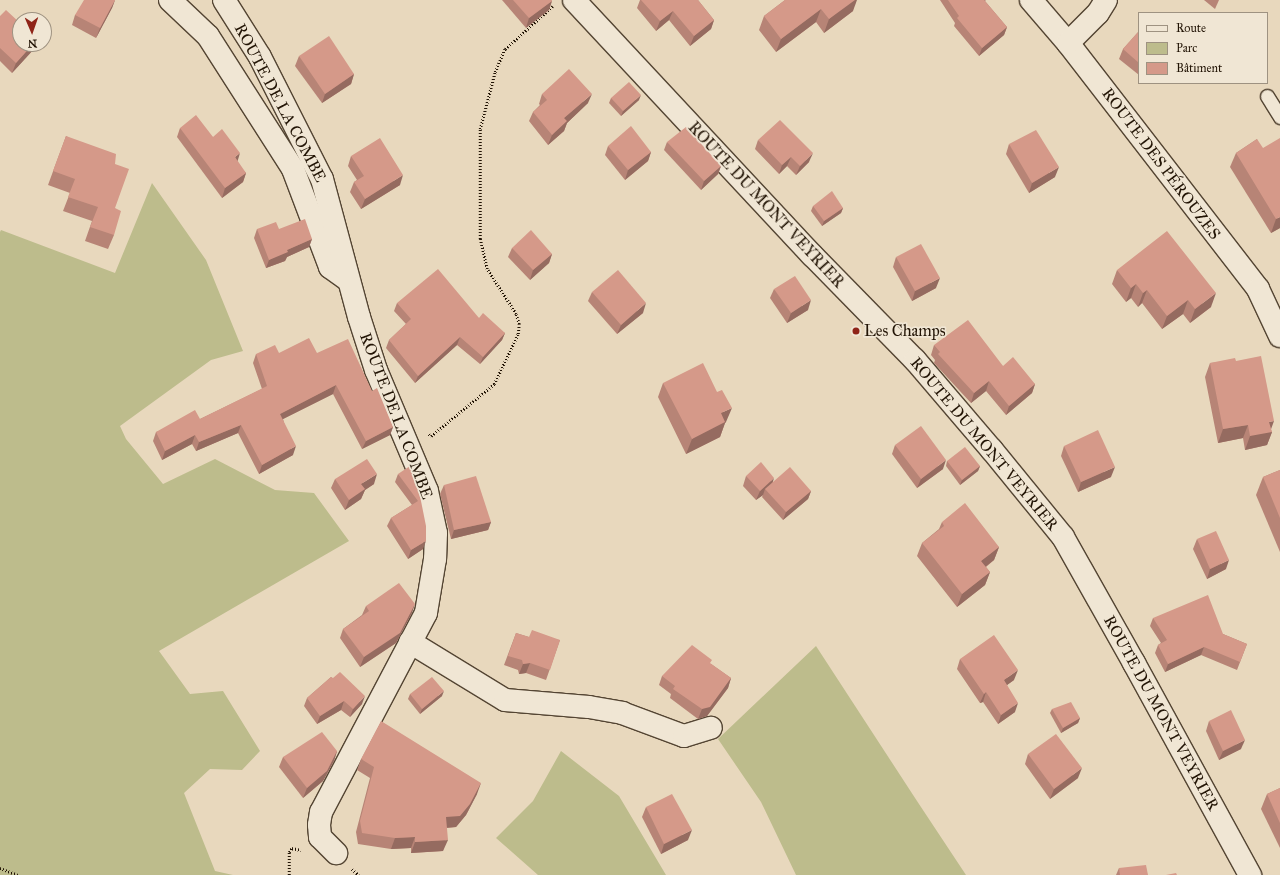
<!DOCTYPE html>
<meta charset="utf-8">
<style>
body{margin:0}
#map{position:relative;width:1280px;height:875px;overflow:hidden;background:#e8d8bd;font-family:"IM FELL Great Primer",serif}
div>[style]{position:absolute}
.green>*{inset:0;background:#bdbc8c}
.path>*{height:2.5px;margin-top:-1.25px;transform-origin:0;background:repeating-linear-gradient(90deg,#221405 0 1px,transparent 0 3px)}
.roads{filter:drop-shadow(1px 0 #544533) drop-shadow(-1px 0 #544533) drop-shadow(0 1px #544533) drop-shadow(0 -1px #544533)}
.lane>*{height:13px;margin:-6.5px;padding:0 6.5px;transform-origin:6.5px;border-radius:6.5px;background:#f0e6d4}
.street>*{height:22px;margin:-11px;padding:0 11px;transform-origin:11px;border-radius:11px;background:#f0e6d4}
.wall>*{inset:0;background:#b78476}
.shaded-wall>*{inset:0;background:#956b60}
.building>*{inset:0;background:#d59989}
.dots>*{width:11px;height:11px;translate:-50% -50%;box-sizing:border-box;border:2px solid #f0e6d4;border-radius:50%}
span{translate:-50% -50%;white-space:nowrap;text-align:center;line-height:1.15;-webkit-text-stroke:3.5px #f0e6d4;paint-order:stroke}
.street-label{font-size:16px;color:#221405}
.poi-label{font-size:16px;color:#221405}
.left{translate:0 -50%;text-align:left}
.legend{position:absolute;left:1138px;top:12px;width:130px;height:72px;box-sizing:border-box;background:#f0e6d4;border:1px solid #9e9281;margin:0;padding:5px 7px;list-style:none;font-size:12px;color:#221405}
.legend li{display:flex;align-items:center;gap:8px;height:20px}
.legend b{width:20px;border:1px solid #9e9281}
.north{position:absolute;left:12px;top:12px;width:40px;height:40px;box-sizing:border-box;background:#f0e6d4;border:1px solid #9e9281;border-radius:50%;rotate:178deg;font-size:11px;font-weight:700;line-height:16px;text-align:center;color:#221405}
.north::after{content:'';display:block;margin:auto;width:14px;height:18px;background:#8f2418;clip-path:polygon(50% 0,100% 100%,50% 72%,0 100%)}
</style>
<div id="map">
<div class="green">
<i style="clip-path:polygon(152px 183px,206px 260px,243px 351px,211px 360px,120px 426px,126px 439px,163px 484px,215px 459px,275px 490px,314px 493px,349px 541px,159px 651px,190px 694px,223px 691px,260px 751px,242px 770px,210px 769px,184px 793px,215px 871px,233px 875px,0 875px,0 232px,1px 230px,115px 273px)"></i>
<i style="clip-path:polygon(816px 646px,917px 801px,966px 875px,796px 875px,761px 802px,718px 739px)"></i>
<i style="clip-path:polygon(561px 751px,619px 796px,666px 875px,538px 875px,496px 838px,533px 801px)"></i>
</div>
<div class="path">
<i style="left:429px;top:434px;width:3px;rotate:45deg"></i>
<i style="left:431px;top:436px;width:82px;rotate:-39.5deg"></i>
<i style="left:494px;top:384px;width:55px;rotate:-64.4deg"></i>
<i style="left:518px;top:334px;width:10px;rotate:-84deg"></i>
<i style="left:519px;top:324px;width:10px;rotate:-107deg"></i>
<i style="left:516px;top:314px;width:54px;rotate:-122.8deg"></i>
<i style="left:487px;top:269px;width:31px;rotate:-103deg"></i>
<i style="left:480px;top:239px;width:110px;rotate:-90deg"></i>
<i style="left:480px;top:129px;width:59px;rotate:-75.3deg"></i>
<i style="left:495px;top:72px;width:25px;rotate:-67deg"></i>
<i style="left:505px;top:49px;width:64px;rotate:-41.9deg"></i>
<i style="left:0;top:868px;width:19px;rotate:21deg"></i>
<i style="left:352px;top:869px;width:9px;rotate:41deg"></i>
<i style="left:289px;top:875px;width:23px;rotate:-90deg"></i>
<i style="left:289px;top:852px;width:5px;rotate:-53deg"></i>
<i style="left:292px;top:848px;width:9px;rotate:13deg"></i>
</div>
<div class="roads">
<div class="lane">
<i style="left:1267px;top:96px;width:25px;rotate:58deg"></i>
</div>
<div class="street">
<i style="left:170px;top:0;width:52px;rotate:43.5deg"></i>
<i style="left:208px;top:36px;width:158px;rotate:57.4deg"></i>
<i style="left:293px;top:169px;width:105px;rotate:69.3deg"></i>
<i style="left:330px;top:267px;width:22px;rotate:36deg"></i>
<i style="left:224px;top:0;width:67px;rotate:57.7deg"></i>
<i style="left:260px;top:57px;width:137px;rotate:63.1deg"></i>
<i style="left:322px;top:179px;width:143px;rotate:75deg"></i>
<i style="left:359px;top:317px;width:56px;rotate:72.2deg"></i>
<i style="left:376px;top:370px;width:131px;rotate:67.1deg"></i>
<i style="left:427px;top:491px;width:43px;rotate:77.9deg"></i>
<i style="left:436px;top:533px;width:26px;rotate:92deg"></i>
<i style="left:435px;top:559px;width:55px;rotate:99.5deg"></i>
<i style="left:426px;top:613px;width:225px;rotate:117.8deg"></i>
<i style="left:321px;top:812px;width:13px;rotate:99deg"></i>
<i style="left:319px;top:825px;width:12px;rotate:85deg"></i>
<i style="left:320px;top:837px;width:23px;rotate:45deg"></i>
<i style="left:574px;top:0;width:349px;rotate:47deg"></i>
<i style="left:812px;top:255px;width:147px;rotate:45.6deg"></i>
<i style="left:915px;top:360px;width:118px;rotate:49.5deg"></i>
<i style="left:992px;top:450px;width:112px;rotate:50.8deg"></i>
<i style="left:1063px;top:537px;width:145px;rotate:60.6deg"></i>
<i style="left:1134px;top:663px;width:242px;rotate:61.3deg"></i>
<i style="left:1031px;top:0;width:57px;rotate:49.3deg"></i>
<i style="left:1068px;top:43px;width:311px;rotate:52.3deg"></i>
<i style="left:1258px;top:289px;width:52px;rotate:64.9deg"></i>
<i style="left:1068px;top:43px;width:42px;rotate:-45deg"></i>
<i style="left:1098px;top:13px;width:15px;rotate:-58deg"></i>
<i style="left:410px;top:642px;width:111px;rotate:31.4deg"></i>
<i style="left:505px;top:700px;width:84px;rotate:4.8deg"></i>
<i style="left:589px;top:707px;width:34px;rotate:10deg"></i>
<i style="left:622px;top:713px;width:66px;rotate:20.4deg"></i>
<i style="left:684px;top:736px;width:28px;rotate:-17deg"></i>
</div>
</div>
<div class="wall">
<i style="clip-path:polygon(115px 0,112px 8px,96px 38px,72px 25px,75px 15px)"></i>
<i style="clip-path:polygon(502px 0,552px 0,549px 10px,526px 28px)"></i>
<i style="clip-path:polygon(640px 0,698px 0,714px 20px,711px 29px,690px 46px,669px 20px,656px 31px,637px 8px)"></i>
<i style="clip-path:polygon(785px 0,853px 11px,824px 33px,816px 22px,776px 52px,759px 30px,764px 16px)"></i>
<i style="clip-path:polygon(940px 0,986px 0,985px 1px,1007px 27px,1004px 35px,979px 56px,954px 26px,955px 23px)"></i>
<i style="clip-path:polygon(1204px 0,1219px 0,1215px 9px)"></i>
<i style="clip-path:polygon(0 16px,20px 44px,36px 44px,34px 49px,12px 73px,0 61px)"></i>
<i style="clip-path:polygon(1139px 31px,1139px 75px,1119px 59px,1123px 49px)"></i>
<i style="clip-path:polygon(299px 56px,354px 74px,351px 84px,322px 103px,295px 66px)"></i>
<i style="clip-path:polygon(542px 94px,588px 103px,567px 123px,564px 131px,548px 145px,529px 121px,533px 112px,540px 105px,539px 104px)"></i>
<i style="clip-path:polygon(611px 98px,639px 100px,621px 116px,609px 103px)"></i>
<i style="clip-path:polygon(180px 128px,213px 137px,246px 173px,243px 182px,222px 198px,177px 137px)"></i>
<i style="clip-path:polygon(66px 136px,115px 164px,115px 208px,114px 235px,108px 249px,85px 241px,92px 221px,63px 211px,70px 193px,48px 185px)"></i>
<i style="clip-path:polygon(1257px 139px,1280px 228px,1271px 233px,1230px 167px,1236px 153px)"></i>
<i style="clip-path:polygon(758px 140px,809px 162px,796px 175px,787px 166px,779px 174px,755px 149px)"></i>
<i style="clip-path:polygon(667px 142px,721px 166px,718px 174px,701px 190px,664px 150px)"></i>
<i style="clip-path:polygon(1009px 144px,1055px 177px,1029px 193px,1006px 154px)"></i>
<i style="clip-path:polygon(608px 146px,651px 152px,648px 161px,625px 180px,605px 155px)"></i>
<i style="clip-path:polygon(351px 156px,400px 185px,361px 209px,350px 192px,354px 182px,357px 180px,348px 166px)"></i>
<i style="clip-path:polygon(813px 206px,843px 208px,841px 213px,822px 226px,811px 211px)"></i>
<i style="clip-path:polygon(257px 229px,279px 229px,312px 239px,309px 247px,287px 257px,285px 261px,266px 268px,254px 238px)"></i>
<i style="clip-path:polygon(512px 248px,552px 254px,549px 263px,530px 280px,508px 257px)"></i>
<i style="clip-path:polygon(896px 257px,936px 288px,912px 301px,893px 267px)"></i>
<i style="clip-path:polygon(1117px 270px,1211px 307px,1190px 323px,1183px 314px,1162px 329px,1142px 303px,1138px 307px,1131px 298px,1126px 302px,1112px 284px)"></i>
<i style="clip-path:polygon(774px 289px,808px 310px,787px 323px,770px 298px)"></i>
<i style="clip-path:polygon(592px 292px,643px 313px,617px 334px,588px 301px)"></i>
<i style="clip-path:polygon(397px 303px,479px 318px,505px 333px,502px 340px,480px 364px,457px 345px,415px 383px,386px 348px,389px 340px,406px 324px,394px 311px)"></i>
<i style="clip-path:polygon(934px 345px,1003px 366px,1035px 384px,1032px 393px,1006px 415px,986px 391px,971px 403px,934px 363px,935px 360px,931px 355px)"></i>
<i style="clip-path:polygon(279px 353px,317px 353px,372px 391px,393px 427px,390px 435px,362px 449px,333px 394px,283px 419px,293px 455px,259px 474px,238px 433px,196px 451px,192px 444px,162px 460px,153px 441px,156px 432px,200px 419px,262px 389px,253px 363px,256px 354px)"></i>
<i style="clip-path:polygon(1236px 361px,1271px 430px,1272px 432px,1267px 445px,1245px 450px,1243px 438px,1218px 443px,1205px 377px,1210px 363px)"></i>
<i style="clip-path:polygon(663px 383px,717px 392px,726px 422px,725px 423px,720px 437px,686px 454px,658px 397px)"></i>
<i style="clip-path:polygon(895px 445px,943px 469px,917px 488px,892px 454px)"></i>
<i style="clip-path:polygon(1064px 446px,1111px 477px,1078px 492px,1061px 456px)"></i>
<i style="clip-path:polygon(947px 461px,980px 466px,978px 471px,960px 485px,946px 466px)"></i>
<i style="clip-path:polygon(1280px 470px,1280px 552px,1256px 495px,1263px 477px)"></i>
<i style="clip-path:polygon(398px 474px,418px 486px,423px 549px,408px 559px,387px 526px,391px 518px,412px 505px,395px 482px)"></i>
<i style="clip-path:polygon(746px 476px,773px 482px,811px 491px,808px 499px,783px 520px,762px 497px,763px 495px,756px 500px,743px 486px)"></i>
<i style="clip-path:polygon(335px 479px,374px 484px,365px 490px,361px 499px,345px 510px,331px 488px)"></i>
<i style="clip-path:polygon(444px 485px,491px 522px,488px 530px,451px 539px,440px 494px)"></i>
<i style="clip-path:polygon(942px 522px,999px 547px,994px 560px,986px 567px,990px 572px,985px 585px,957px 607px,917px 556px,922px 543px,939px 529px)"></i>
<i style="clip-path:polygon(1197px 539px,1226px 569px,1207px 579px,1193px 549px)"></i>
<i style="clip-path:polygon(366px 606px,412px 613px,396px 643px,360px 667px,340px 638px,343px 629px,362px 615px)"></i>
<i style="clip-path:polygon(1153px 618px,1223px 634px,1247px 644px,1237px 670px,1201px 655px,1165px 672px,1155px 653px,1158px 645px,1161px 643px,1150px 626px)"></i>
<i style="clip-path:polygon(516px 633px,529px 637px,560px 640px,546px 680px,526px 673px,519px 674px,518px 670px,504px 665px)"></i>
<i style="clip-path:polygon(960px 659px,1014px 680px,1007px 685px,1015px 712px,998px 724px,983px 702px,980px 703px,957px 669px)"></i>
<i style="clip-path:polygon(711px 664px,731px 678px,728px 688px,707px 716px,698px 719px,670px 698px,671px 694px,659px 685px,662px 676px)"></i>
<i style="clip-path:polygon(331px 677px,362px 704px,350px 717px,341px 710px,317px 724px,304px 706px,307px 698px)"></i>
<i style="clip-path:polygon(410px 694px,442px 696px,420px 714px,408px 699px)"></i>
<i style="clip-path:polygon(1052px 709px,1080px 718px,1078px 723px,1061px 733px,1050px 713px)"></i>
<i style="clip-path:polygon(1209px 721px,1241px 749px,1219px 760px,1206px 731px)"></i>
<i style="clip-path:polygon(337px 751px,334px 761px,323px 781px,303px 798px,279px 767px,283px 757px)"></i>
<i style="clip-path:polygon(1028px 754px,1078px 778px,1050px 799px,1025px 764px)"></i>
<i style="clip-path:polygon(361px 759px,477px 794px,466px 815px,456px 827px,447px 828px,443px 851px,411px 853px,411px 848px,391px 849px,358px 844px,356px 832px,370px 778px,357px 770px)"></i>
<i style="clip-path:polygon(1280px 788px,1280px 848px,1261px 809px,1267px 794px)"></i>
<i style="clip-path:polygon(646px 807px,688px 840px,661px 854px,642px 817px)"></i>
<i style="clip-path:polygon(1119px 868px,1148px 875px,1116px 875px)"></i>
</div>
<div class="shaded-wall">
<i style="clip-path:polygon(115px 0,112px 8px,96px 38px,100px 28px)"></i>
<i style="clip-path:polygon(851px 0,857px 0,853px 11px,824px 33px,829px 19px)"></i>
<i style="clip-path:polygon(552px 1px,549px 10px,526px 28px,529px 18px)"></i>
<i style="clip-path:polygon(821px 9px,816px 22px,776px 52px,781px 39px)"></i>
<i style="clip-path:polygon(673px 11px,669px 20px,656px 31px,660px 21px)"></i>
<i style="clip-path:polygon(714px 20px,711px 29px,690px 46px,694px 36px)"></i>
<i style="clip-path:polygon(1007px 27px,1004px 35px,979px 56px,982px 48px)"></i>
<i style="clip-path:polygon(33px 44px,36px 44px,34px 49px,12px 73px,16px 63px)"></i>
<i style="clip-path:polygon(354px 74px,351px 84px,322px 103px,325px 94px)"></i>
<i style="clip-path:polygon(592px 94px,588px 103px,567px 123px,564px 131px,548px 145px,552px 135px,564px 118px)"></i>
<i style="clip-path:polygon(641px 95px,639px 100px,621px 116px,623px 111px)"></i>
<i style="clip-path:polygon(651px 152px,648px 161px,625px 180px,628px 170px)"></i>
<i style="clip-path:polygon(240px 153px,237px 163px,235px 157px)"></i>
<i style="clip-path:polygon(813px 153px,809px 162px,796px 175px,800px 166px)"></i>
<i style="clip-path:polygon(791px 157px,787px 166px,779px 174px,782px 165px)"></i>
<i style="clip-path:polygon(721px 166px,718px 174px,701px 190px,704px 181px)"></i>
<i style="clip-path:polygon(1059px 167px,1055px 177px,1029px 193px,1032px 183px)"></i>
<i style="clip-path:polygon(246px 173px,243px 182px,222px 198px,225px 188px)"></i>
<i style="clip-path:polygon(403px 175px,400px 185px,361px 209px,365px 199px)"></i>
<i style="clip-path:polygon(843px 208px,841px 213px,822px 226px,824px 221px)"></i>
<i style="clip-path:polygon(1280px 217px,1280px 228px,1271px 233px,1276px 219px)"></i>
<i style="clip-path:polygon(312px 239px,309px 247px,287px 257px,285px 261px,266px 268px,269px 260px,287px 250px)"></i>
<i style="clip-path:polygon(552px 254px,549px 263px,530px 280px,533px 270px)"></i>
<i style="clip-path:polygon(940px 278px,936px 288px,912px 301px,915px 291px)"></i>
<i style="clip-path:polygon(1136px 284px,1131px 298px,1126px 302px,1131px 288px)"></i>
<i style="clip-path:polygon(1147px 290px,1142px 303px,1138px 307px,1143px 293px)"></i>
<i style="clip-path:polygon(1216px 293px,1211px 307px,1190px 323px,1195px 309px)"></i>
<i style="clip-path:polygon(811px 300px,808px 310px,787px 323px,791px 313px)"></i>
<i style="clip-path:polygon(1188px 300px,1183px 314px,1162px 329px,1167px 316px)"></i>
<i style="clip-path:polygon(646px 303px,643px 313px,617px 334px,621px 325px)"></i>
<i style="clip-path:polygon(505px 333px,502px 340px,480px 364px,483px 357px)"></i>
<i style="clip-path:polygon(460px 337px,457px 345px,415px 383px,418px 376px)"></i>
<i style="clip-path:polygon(989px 381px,986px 391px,971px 403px,974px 393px)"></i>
<i style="clip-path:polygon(1035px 384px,1032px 393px,1006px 415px,1009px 406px)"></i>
<i style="clip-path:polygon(336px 385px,333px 394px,277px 422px,280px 414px)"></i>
<i style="clip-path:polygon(732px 408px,726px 422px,725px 423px,720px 437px,686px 454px,692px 439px,721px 413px)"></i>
<i style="clip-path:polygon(1274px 421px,1270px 432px,1272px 432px,1267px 445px,1245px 450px,1250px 436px,1269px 422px)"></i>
<i style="clip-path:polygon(241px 425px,238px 433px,196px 451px,199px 442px)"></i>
<i style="clip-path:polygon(1248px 425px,1243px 438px,1218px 443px,1223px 429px)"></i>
<i style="clip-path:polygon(393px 427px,390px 435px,362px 449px,366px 441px)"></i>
<i style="clip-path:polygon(195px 435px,192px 444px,162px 460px,165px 451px)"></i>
<i style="clip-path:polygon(296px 446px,293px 455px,259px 474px,262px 465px)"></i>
<i style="clip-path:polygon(946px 460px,943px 469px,917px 488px,921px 479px)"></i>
<i style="clip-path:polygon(980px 466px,978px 471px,960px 485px,962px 480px)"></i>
<i style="clip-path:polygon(1115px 467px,1111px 477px,1078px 492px,1081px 482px)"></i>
<i style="clip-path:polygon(377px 474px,374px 484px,365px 490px,361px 499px,345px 510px,349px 500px,361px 484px)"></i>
<i style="clip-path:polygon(774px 478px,771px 488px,765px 489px,763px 495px,756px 500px,760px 491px)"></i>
<i style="clip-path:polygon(811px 491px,808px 499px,783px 520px,786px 512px)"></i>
<i style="clip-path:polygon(491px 522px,488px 530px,451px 539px,454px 530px)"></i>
<i style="clip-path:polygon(426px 541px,423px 549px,408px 559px,411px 550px)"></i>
<i style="clip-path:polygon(999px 547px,994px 560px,976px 574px,981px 561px)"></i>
<i style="clip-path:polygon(1229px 560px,1226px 569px,1207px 579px,1210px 569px)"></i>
<i style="clip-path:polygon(990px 572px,985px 585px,957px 607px,962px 594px)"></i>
<i style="clip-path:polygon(415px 604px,412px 613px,396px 643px,360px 667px,364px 657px)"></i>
<i style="clip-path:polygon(1204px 647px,1201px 655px,1165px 672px,1168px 664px)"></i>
<i style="clip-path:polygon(530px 663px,526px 673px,519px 674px,523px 664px)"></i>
<i style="clip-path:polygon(1018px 670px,1014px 680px,1000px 690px,1004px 680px)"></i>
<i style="clip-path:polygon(731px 678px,728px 688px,707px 716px,698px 719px,702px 709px)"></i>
<i style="clip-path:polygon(444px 691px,442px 696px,420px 714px,422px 709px)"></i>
<i style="clip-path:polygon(986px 692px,983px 702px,980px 703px,984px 694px)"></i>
<i style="clip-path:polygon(365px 696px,362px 704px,350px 717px,353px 709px)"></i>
<i style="clip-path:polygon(344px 701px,341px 710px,317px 724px,320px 716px)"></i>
<i style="clip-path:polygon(1018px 703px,1015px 712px,998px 724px,1001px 715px)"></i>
<i style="clip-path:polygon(1080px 718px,1078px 723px,1061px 733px,1063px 728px)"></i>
<i style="clip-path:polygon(1245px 740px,1241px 749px,1219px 760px,1223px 751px)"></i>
<i style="clip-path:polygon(337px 751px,334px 761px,323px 781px,303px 798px,307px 788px)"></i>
<i style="clip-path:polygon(1082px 768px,1078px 778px,1050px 799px,1054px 789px)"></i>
<i style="clip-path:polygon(481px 783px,477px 794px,466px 815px,456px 827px,442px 828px,446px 817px)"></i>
<i style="clip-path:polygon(692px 830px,688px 840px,661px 854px,664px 844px)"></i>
<i style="clip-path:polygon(415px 837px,411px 848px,391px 849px,395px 838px)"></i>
<i style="clip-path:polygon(448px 840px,443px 851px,411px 853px,415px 842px)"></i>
</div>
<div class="building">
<i style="clip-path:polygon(84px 0,115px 0,100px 28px,75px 15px)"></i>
<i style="clip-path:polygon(513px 0,552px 0,552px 1px,529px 18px)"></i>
<i style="clip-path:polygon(641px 0,698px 0,714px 20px,694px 36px,673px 11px,660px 21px)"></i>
<i style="clip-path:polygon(785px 0,855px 0,829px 19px,821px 9px,781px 39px,764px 16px)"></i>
<i style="clip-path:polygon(948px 0,984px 0,1007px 27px,982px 48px,957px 18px,959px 16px)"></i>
<i style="clip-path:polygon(6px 10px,20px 23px,20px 44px,33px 44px,16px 63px,0 48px,0 16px)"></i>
<i style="clip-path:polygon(1139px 31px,1139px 63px,1123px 49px)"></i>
<i style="clip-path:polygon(329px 36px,354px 74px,325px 94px,299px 56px)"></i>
<i style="clip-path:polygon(569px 69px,592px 94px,564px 118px,567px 121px,552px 135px,533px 112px,547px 100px,542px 94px)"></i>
<i style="clip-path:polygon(629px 82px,641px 95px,623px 111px,611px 98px)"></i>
<i style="clip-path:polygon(196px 115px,213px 137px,222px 129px,240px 153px,235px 157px,246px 173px,225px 188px,180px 128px)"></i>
<i style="clip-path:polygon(780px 120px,813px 153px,800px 166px,791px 157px,782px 165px,758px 140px)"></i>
<i style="clip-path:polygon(631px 126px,651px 152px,628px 170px,608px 146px)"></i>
<i style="clip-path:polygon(686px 127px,721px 166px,704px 181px,667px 142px)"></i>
<i style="clip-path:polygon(1036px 130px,1059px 167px,1032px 183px,1009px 144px)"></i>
<i style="clip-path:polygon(66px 136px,116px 154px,115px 164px,129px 169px,115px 208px,121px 211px,114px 235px,90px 227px,98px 207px,68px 197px,75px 179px,53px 171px)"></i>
<i style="clip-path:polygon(380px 138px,403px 175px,365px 199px,354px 182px,364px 176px,351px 156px)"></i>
<i style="clip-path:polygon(1280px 138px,1280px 217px,1276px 219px,1236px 153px,1257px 139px,1263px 148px)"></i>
<i style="clip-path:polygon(832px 191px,843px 208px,824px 221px,813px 206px)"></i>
<i style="clip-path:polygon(305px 219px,312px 239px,287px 250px,288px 252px,269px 260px,257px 229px,276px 222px,279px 229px)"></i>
<i style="clip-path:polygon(531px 230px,552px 254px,533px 270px,512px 248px)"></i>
<i style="clip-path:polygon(1167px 231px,1216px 293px,1195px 309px,1188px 300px,1167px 316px,1147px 290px,1143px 293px,1136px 284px,1131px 288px,1117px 270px)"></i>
<i style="clip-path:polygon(921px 244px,940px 278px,915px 291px,896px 257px)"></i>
<i style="clip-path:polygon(438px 269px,479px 318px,483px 313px,505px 333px,483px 357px,460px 337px,418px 376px,389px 340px,411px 319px,397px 303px)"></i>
<i style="clip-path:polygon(618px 270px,646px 303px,621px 325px,592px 292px)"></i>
<i style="clip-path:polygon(795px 276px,811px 300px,791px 313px,774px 289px)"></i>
<i style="clip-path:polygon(968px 320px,1003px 366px,1013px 357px,1035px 384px,1009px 406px,989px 381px,974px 393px,938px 354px,940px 352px,934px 345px)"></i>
<i style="clip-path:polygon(309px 338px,317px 353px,348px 339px,372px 391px,377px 388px,393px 427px,366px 441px,336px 385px,280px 414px,296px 446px,262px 465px,241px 425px,199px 442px,195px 435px,165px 451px,156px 432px,195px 410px,200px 419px,267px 386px,256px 354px,275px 345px,279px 353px)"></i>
<i style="clip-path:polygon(1261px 356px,1274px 421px,1269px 422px,1272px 432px,1250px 436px,1248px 425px,1223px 429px,1210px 363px,1235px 358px,1236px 361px)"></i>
<i style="clip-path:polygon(703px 363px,717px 392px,722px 390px,732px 408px,721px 413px,725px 422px,692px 439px,663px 383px)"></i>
<i style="clip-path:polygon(921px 426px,946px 460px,921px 479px,895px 445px)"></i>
<i style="clip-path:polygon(1098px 430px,1115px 467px,1081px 482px,1064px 446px)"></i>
<i style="clip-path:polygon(965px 447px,980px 466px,962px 480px,947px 461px)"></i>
<i style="clip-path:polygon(367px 459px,377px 474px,361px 484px,365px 489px,349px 500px,335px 479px)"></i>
<i style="clip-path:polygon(761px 462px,774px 478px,760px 491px,746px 476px)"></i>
<i style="clip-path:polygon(410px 466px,418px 486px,426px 526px,426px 541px,411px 550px,391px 518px,418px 501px,398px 474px)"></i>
<i style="clip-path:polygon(790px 467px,811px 491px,786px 512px,765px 489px)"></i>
<i style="clip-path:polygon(1280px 470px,1280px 518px,1263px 477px)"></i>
<i style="clip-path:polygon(476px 476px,491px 522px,454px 530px,444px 485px)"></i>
<i style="clip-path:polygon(965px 503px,999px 547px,981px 561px,990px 572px,962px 594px,922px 543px,944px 526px,942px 522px)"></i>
<i style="clip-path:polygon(1216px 531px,1229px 560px,1210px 569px,1197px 539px)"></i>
<i style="clip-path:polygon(399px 583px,415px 604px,400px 633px,364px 657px,343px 629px,369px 611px,366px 606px)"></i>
<i style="clip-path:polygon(1208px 595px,1223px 634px,1247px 644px,1240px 662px,1204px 647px,1168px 664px,1158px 645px,1167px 640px,1153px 618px)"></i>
<i style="clip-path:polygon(532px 630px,560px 640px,550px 670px,530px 663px,523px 664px,522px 660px,508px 656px,516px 633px,529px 637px)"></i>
<i style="clip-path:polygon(994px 635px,1018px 670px,1004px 680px,1018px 703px,1001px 715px,986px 692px,984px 694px,960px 659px)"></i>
<i style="clip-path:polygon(692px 645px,712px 660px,710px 663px,731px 678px,710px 707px,702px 709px,673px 689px,675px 686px,662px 676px)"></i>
<i style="clip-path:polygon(340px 672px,365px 696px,353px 709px,344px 701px,320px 716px,307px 698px,331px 677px,333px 678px)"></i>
<i style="clip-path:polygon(432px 677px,444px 691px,422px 709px,410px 694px)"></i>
<i style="clip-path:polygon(1071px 702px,1080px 718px,1063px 728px,1052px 709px)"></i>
<i style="clip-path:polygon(1231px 710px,1245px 740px,1223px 751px,1209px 721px)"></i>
<i style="clip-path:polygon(381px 721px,481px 783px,470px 804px,460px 816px,446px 817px,448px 840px,415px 842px,415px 837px,395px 838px,362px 833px,360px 821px,374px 767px,361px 759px)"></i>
<i style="clip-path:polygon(322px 732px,337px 751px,327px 771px,307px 788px,283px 757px)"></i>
<i style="clip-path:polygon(1056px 734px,1082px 768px,1054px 789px,1028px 754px)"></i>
<i style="clip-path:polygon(1280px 788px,1280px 823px,1267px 794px)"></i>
<i style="clip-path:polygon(672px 794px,692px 830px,664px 844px,646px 807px)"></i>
<i style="clip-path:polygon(1146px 865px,1148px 875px,1120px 875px,1119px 868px)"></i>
<i style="clip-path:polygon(1176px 873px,1177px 875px,1166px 875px)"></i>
</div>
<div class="dots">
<i style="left:856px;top:331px;background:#8f2418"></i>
</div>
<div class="street-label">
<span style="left:280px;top:103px;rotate:62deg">ROUTE DE LA COMBE</span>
<span style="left:1161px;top:164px;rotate:53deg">ROUTE DES PÉROUZES</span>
<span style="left:766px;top:205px;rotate:47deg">ROUTE DU MONT VEYRIER</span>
<span style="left:396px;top:416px;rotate:69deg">ROUTE DE LA COMBE</span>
<span style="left:984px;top:444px;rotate:50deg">ROUTE DU MONT VEYRIER</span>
<span style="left:1161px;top:713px;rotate:61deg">ROUTE DU MONT VEYRIER</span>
</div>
<div class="poi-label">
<span class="left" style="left:864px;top:331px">Les Champs</span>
</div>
<ul class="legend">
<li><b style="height:5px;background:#f0e6d4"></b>Route</li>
<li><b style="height:11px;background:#bdbc8c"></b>Parc</li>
<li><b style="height:11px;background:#d59989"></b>Bâtiment</li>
</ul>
<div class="north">N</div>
</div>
